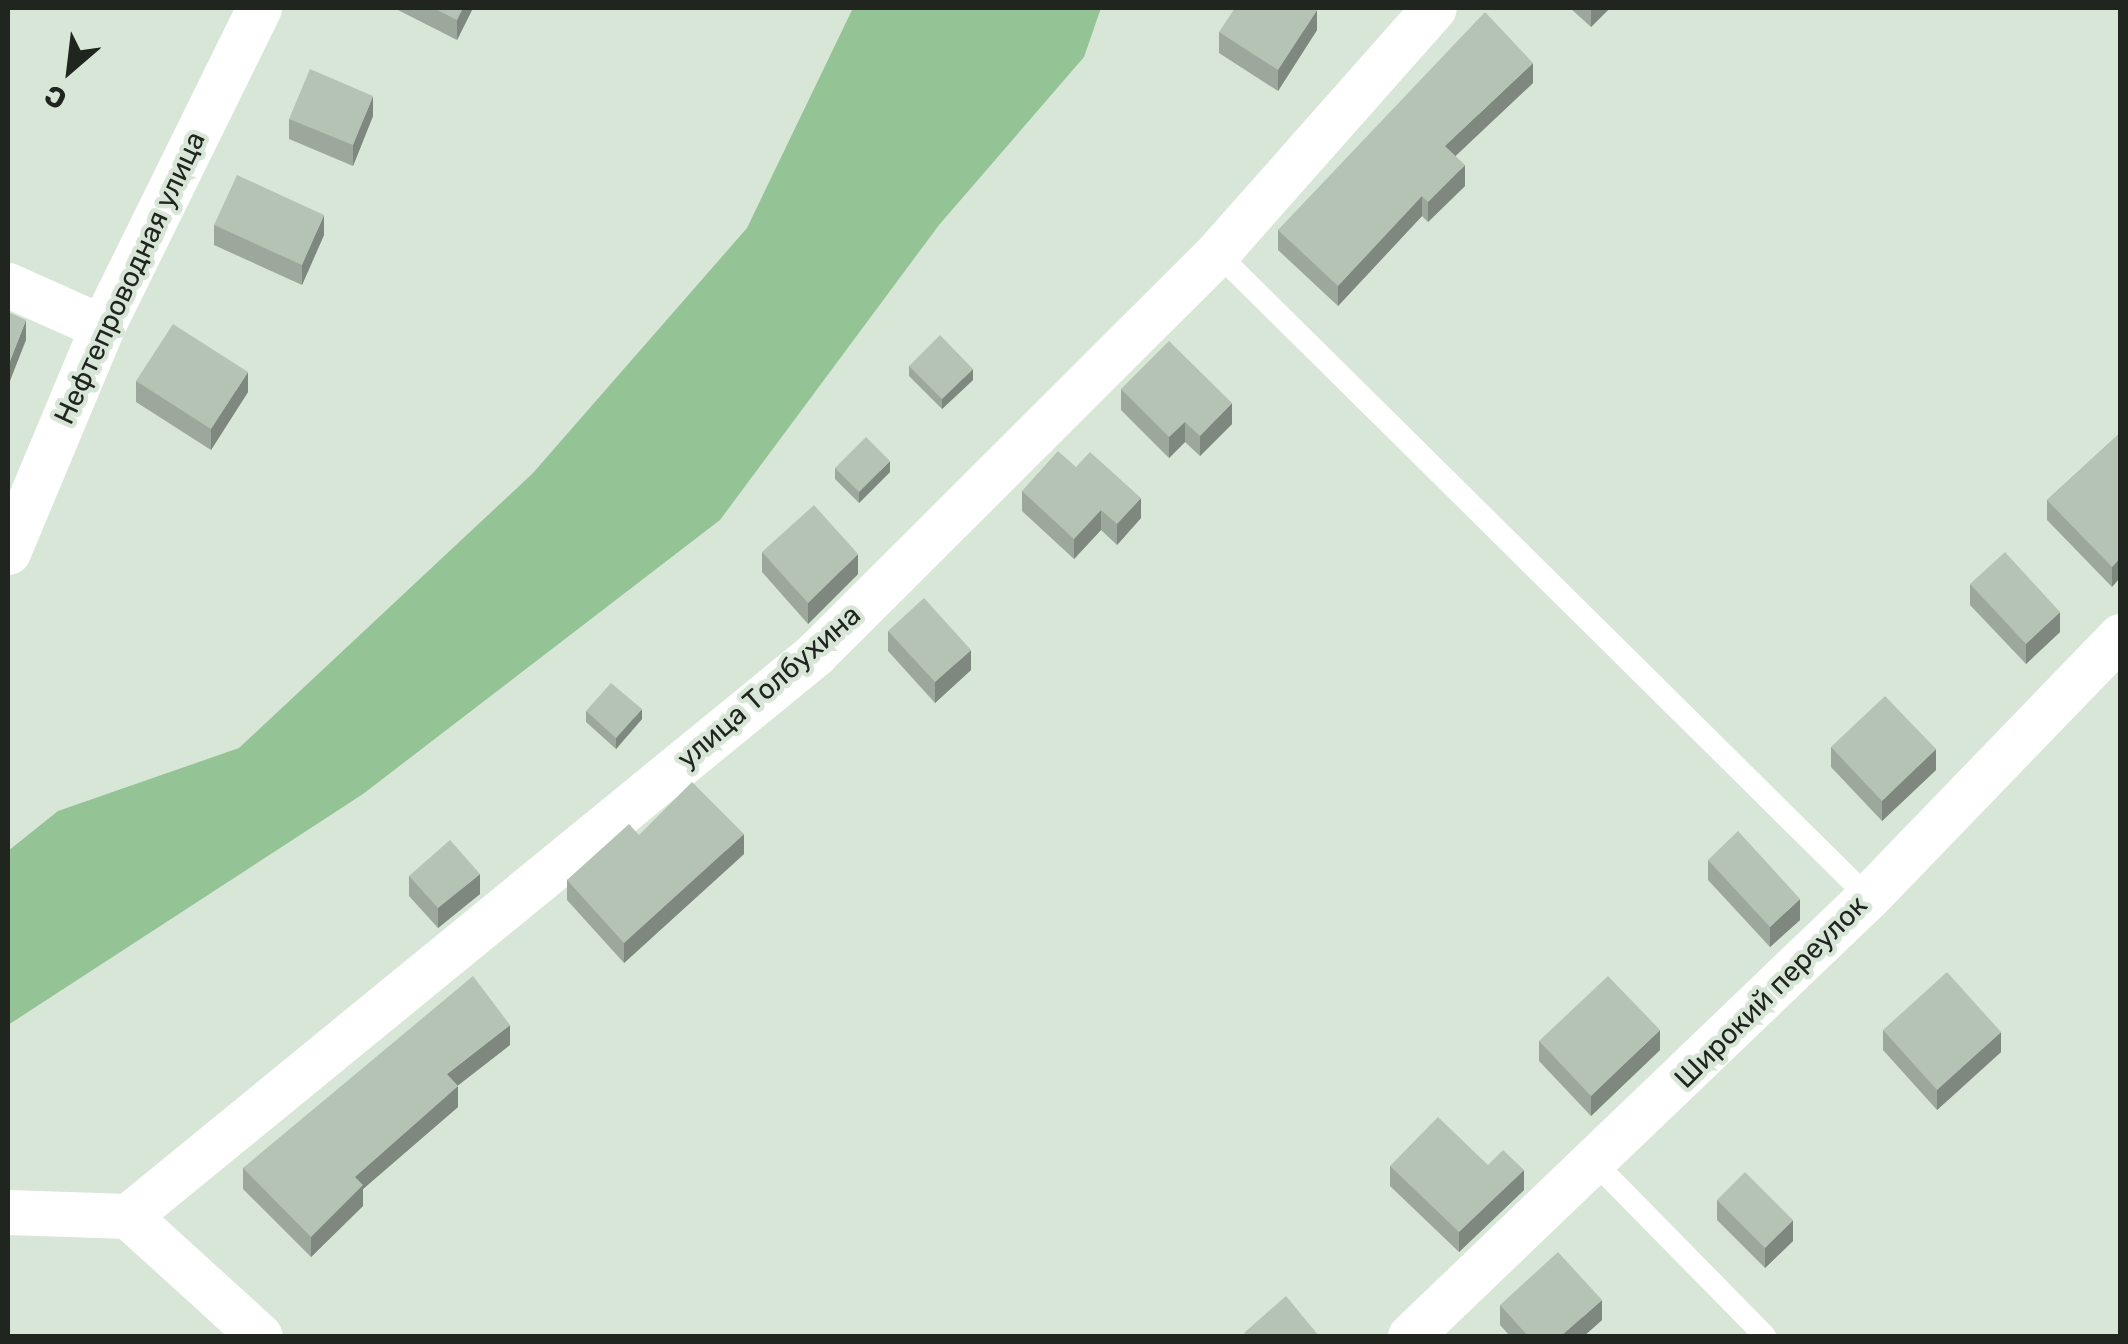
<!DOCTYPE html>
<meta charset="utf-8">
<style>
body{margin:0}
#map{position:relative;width:2128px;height:1344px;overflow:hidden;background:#d8e6d7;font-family:Rubik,sans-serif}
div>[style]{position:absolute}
.water>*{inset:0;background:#94c395}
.service>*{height:22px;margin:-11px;padding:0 11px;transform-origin:11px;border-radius:11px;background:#fff}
.minor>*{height:45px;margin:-22.5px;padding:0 22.5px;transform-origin:22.5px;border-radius:22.5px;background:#fff}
.wall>*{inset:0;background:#9ca89c}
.shaded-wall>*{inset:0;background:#7f887f}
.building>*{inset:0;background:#b5c3b5}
span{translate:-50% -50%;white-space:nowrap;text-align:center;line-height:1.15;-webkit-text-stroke:9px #d8e6d7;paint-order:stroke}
.street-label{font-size:28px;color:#20251f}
.frame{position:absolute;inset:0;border:10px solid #20251f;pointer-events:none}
.north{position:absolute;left:20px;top:20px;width:100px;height:100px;-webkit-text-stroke:8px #d8e6d7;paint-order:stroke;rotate:208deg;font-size:28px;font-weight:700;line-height:40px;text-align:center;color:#20251f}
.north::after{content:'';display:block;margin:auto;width:35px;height:45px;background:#20251f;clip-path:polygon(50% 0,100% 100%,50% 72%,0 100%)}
</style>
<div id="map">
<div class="water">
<i style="clip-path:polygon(853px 8px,1101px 8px,1084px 57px,939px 225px,720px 520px,363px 794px,8px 1025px,8px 851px,58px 811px,239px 748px,533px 473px,747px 228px)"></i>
</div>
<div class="service">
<i style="left:1217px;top:253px;width:916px;rotate:44.69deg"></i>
<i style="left:1596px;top:1164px;width:241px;rotate:45.5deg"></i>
</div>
<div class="minor">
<i style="left:8px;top:285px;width:103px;rotate:24.1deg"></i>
<i style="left:8px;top:552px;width:244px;rotate:-67.3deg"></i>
<i style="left:102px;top:327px;width:356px;rotate:-63.8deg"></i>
<i style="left:8px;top:1212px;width:120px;rotate:1.9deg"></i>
<i style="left:128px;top:1216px;width:888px;rotate:-39.28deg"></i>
<i style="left:815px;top:654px;width:568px;rotate:-44.93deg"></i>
<i style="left:1217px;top:253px;width:327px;rotate:-48.5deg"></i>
<i style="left:128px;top:1216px;width:178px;rotate:42.3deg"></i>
<i style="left:1410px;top:1336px;width:634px;rotate:-43.79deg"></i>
<i style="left:1868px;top:897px;width:363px;rotate:-46deg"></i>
</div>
<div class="wall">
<i style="clip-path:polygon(394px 8px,473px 8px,457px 40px)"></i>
<i style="clip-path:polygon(1570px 8px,1610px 8px,1591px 27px)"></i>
<i style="clip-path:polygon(1317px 30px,1278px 91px,1219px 53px,1219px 32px)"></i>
<i style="clip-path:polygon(1533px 83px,1455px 156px,1465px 186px,1428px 222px,1422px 216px,1338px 306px,1278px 250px,1278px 230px)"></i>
<i style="clip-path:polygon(373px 116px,353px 166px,289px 139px,289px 119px)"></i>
<i style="clip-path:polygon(214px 225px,324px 235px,302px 285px,214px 245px)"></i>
<i style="clip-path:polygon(909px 366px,973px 380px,942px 409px,909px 376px)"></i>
<i style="clip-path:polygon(136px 381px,248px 392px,211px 450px,136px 402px)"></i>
<i style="clip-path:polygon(1121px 389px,1232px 424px,1200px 456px,1185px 442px,1169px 458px,1121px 410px)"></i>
<i style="clip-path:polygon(2120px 433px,2112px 587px,2047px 520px,2047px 500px)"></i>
<i style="clip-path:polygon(1076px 467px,1141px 518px,1117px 545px,1101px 530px,1074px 559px,1022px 511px,1022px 491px)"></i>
<i style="clip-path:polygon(835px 468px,890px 472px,859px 503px,835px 479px)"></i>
<i style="clip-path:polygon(762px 552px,858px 574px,808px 624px,762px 572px)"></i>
<i style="clip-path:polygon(1970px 584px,2060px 632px,2026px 664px,1970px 605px)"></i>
<i style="clip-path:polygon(888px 631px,971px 670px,935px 703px,888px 651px)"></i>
<i style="clip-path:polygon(586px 711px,642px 719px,616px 749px,586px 722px)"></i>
<i style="clip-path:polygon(1831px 747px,1936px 770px,1882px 821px,1831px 767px)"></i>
<i style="clip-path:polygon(639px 835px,744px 854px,624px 963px,567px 900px,567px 880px)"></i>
<i style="clip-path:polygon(1708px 860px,1800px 920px,1770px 947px,1708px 880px)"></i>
<i style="clip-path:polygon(409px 876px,480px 894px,438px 928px,409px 896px)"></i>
<i style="clip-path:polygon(1883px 1030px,2001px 1052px,1937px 1110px,1883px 1050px)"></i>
<i style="clip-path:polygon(1539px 1041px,1660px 1050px,1591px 1116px,1539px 1061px)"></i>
<i style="clip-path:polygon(510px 1045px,457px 1086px,458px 1107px,363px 1189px,363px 1206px,311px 1257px,243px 1189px,243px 1168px)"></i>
<i style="clip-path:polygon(1488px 1165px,1524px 1190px,1459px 1252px,1390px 1186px,1390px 1166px)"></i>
<i style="clip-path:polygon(1717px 1200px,1793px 1241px,1765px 1268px,1717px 1220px)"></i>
<i style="clip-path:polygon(1500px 1305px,1602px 1320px,1584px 1336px,1510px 1336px,1500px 1325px)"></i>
</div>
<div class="shaded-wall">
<i style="clip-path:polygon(463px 8px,473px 8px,457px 40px,457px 20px)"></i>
<i style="clip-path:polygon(1591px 8px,1610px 8px,1591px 27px)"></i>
<i style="clip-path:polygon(1317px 10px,1317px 30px,1278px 91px,1278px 70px)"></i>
<i style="clip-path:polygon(1533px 63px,1533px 83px,1445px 166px,1445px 146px)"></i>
<i style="clip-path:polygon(373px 96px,373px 116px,353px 166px,353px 145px)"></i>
<i style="clip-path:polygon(1465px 165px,1465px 186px,1428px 222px,1428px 202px)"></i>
<i style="clip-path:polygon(1422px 196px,1422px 216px,1338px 306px,1338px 286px)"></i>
<i style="clip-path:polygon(324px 215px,324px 235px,302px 285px,302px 265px)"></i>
<i style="clip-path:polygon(26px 320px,26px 340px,8px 386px,8px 366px)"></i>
<i style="clip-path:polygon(973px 369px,973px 380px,942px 409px,942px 399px)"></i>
<i style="clip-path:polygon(248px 372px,248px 392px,211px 450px,211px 429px)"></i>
<i style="clip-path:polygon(1232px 403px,1232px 424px,1200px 456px,1200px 436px)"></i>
<i style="clip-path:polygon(1185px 422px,1185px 442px,1169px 458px,1169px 437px)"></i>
<i style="clip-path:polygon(890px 461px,890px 472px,859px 503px,859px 492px)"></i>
<i style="clip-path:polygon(1141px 498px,1141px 518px,1117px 545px,1117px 524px)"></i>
<i style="clip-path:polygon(1101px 510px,1101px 530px,1074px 559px,1074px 539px)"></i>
<i style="clip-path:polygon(858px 554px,858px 574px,808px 624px,808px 603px)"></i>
<i style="clip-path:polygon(2120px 558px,2120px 578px,2112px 587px,2112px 567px)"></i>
<i style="clip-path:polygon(2060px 612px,2060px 632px,2026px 664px,2026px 644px)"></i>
<i style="clip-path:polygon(971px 650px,971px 670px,935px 703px,935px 682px)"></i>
<i style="clip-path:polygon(642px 709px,642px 719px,616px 749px,616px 738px)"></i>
<i style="clip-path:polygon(1936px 749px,1936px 770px,1882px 821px,1882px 801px)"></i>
<i style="clip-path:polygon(744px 834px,744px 854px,624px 963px,624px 943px)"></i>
<i style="clip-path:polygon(480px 874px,480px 894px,438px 928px,438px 908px)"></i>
<i style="clip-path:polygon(1800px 899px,1800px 920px,1770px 947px,1770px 927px)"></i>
<i style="clip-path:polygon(510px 1025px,510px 1045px,447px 1094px,447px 1074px)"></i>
<i style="clip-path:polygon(1660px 1030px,1660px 1050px,1591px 1116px,1591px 1096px)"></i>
<i style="clip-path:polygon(2001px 1032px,2001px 1052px,1937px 1110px,1937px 1090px)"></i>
<i style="clip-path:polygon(458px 1086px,458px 1107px,363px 1189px,363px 1206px,311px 1257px,311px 1237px,355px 1177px)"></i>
<i style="clip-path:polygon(1524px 1170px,1524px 1190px,1459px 1252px,1459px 1232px)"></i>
<i style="clip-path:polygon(1793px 1220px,1793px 1241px,1765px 1268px,1765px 1248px)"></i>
<i style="clip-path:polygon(1602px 1300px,1602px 1320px,1584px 1336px,1561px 1336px)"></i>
</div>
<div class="building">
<i style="clip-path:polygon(433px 8px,463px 8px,457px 20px)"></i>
<i style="clip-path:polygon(1235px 8px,1313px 8px,1317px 10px,1278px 70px,1219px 32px)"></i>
<i style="clip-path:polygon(1485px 12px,1533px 63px,1445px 146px,1465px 165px,1428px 202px,1422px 196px,1338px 286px,1278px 230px)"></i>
<i style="clip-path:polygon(310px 69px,373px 96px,353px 145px,289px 119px)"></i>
<i style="clip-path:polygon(237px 175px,324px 215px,302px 265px,214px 225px)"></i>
<i style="clip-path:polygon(8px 312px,26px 320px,8px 366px)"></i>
<i style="clip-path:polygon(173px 324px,248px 372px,211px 429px,136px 381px)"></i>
<i style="clip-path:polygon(940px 335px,973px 369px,942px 399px,909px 366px)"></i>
<i style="clip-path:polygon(1169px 341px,1232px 403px,1200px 436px,1185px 422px,1169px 437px,1121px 389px)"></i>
<i style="clip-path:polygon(2120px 433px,2120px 558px,2112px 567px,2047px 500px)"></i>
<i style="clip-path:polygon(866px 437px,890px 461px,859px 492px,835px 468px)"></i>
<i style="clip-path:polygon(1058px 451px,1076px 467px,1090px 452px,1141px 498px,1117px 524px,1101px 510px,1074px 539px,1022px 491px)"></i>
<i style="clip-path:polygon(814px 505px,858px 554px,808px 603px,762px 552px)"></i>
<i style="clip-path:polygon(2005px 552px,2060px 612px,2026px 644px,1970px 584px)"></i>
<i style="clip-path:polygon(924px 598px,971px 650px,935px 682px,888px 631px)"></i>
<i style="clip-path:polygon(611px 683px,642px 709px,616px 738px,586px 711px)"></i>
<i style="clip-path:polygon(1885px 696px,1936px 749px,1882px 801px,1831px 747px)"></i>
<i style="clip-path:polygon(692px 782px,744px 834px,624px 943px,567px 880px,629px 824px,639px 835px)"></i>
<i style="clip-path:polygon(1738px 831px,1800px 899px,1770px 927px,1708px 860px)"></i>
<i style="clip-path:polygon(450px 840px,480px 874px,438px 908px,409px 876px)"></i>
<i style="clip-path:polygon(1947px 972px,2001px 1032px,1937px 1090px,1883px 1030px)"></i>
<i style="clip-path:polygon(473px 976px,510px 1025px,447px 1074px,458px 1086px,355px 1177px,363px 1185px,311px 1237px,243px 1168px)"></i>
<i style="clip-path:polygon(1608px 976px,1660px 1030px,1591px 1096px,1539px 1041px)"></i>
<i style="clip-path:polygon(1438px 1117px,1488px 1165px,1503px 1150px,1524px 1170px,1459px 1232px,1390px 1166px)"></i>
<i style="clip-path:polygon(1745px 1172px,1793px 1220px,1765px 1248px,1717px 1200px)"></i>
<i style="clip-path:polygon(1558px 1252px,1602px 1300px,1561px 1336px,1528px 1336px,1500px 1305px)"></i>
<i style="clip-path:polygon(1286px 1296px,1319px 1336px,1247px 1336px,1244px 1333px)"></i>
</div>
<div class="street-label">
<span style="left:130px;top:278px;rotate:-65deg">Нефтепроводная улица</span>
<span style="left:769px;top:687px;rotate:-41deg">улица Толбухина</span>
<span style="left:1771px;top:992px;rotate:-45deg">Широкий переулок</span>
</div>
<div class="frame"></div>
<div class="north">С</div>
</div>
